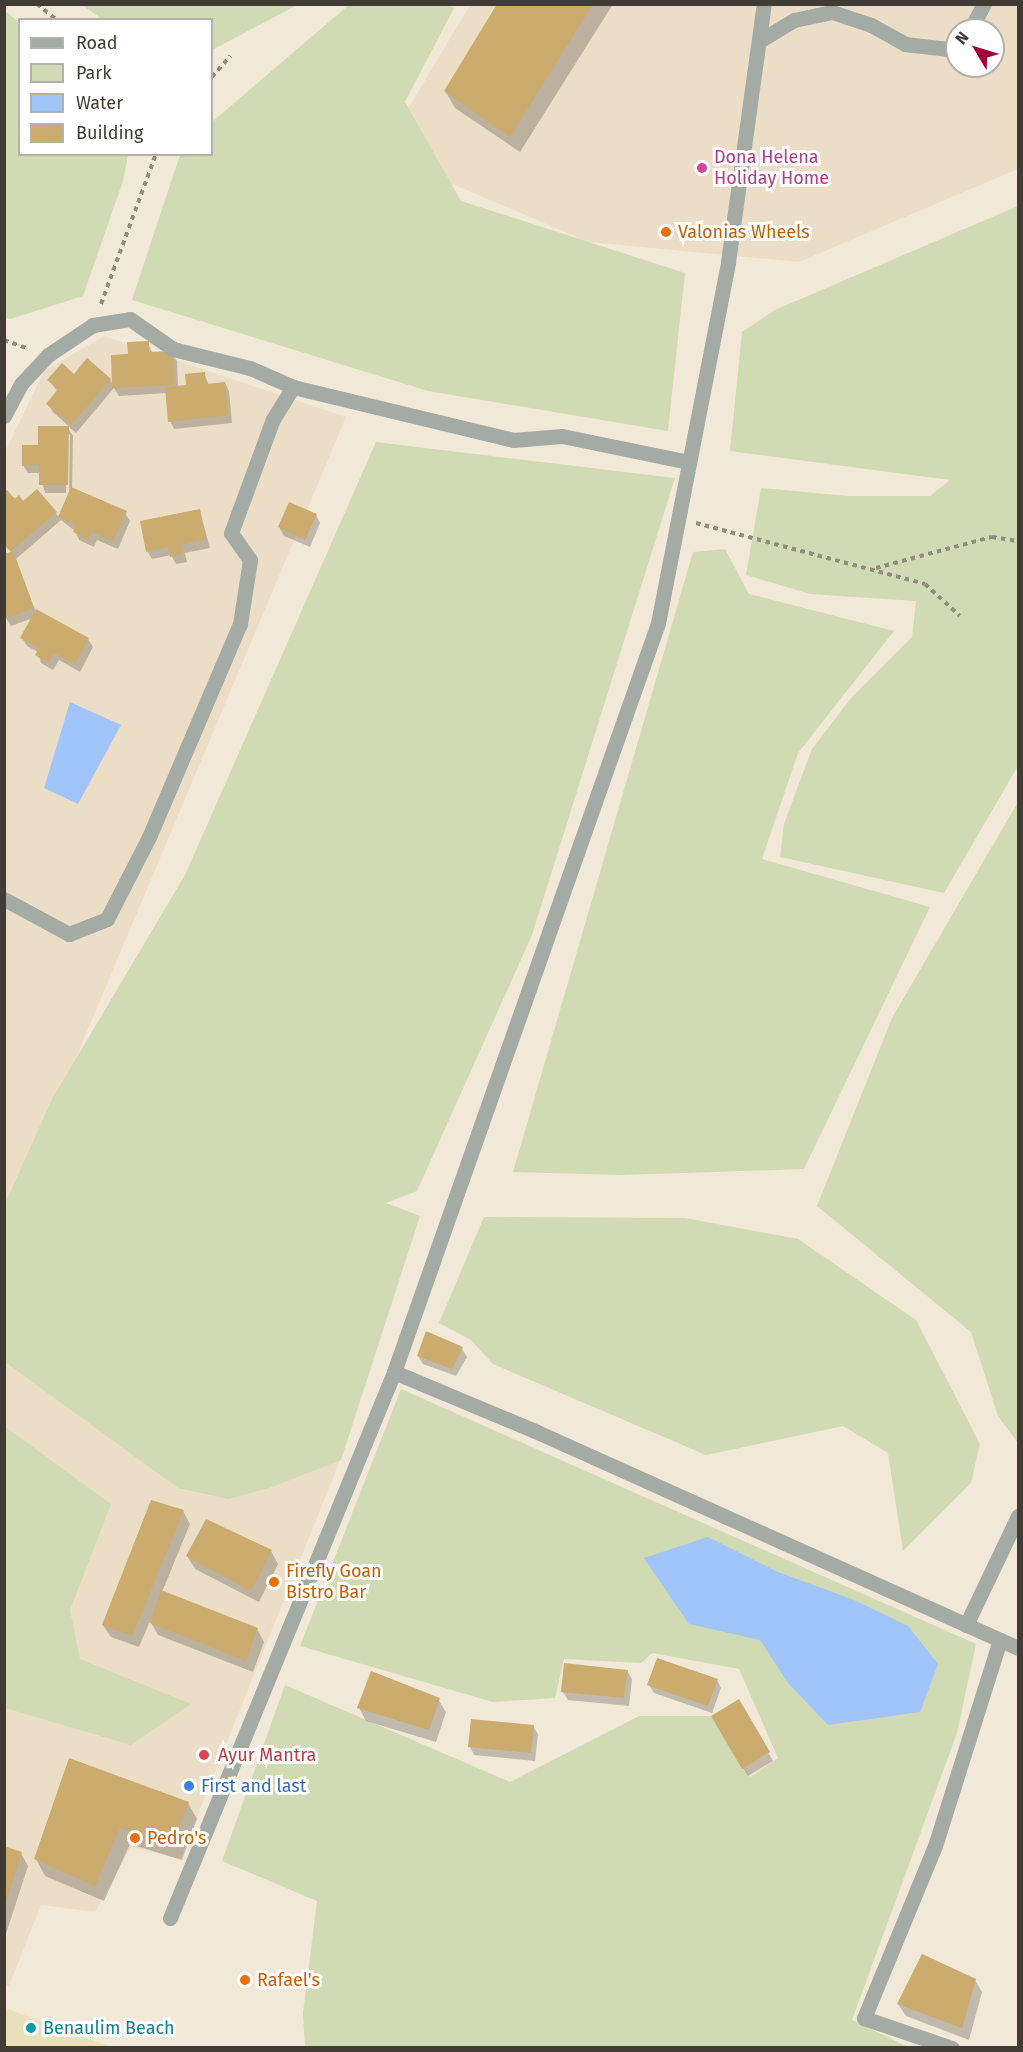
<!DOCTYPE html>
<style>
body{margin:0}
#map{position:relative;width:1023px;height:2052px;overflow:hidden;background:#f2e8d7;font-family:"Fira Sans",sans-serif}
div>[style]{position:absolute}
.built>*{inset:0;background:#ecdec6}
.green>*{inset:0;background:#d0dab3}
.sand>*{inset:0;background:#eae0bb}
.water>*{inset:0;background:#a1c4fb}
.shadow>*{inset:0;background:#0003}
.building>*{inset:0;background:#cbab6e}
.path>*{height:4px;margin-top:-2px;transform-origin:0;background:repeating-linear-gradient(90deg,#928b80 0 4.5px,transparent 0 9px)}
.minor>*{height:15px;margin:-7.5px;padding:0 7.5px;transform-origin:7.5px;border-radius:7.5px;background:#a4aba5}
.dots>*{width:16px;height:16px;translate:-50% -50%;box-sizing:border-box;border:3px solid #fff;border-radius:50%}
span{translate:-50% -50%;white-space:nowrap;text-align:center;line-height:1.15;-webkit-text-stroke:6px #fff;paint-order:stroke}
.hotel-label{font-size:18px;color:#b23c85}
.left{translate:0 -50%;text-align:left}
.food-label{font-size:18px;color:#c56008}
.health-label{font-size:18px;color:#be3a42}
.shop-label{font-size:18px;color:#366cbe}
.culture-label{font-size:18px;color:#0d838f}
.frame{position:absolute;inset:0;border:6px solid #403c35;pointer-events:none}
.legend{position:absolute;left:18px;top:18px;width:195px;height:138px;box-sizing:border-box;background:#fff;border:2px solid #b3b1ae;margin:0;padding:8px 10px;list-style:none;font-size:18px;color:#403c35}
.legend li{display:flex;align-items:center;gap:12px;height:30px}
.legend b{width:30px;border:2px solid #b3b1ae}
.north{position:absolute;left:945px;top:18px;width:60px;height:60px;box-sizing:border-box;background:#fff;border:2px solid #b3b1ae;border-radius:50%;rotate:308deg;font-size:16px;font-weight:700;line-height:24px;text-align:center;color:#403c35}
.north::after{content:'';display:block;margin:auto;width:21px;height:27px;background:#a10139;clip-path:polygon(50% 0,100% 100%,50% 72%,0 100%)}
</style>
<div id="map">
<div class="built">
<i style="clip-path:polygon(evenodd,470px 5px,1018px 5px,1018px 169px,799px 262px,589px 242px,381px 154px,470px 5px,957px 30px,993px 30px,993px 66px,957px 66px,957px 30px)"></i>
<i style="clip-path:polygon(104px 336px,346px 417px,5px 1226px,5px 452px,44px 371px)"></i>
<i style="clip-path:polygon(5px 1340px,341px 1458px,180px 1859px,131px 1847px,95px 1912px,41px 1905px,9px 1986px,5px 1984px)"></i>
</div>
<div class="green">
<i style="clip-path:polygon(350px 4px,446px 4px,454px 8px,405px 102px,461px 201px,685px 273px,668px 431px,428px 391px,132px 300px,180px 155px,212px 154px,212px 122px)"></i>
<i style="clip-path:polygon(82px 5px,297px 5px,212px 50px,212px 20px,102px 19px)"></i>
<i style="clip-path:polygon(5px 11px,19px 22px,20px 154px,128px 155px,123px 181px,83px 296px,10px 319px,4px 317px)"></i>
<i style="clip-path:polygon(1018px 206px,1018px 766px,944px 893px,780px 857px,784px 824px,812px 749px,851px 698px,912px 637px,916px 601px,810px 594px,746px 575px,761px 488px,847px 496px,930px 496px,950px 480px,730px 451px,742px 332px,775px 310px)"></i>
<i style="clip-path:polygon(376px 442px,675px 478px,532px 935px,417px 1191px,386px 1203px,420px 1216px,341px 1460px,272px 1487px,229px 1499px,178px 1488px,5px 1362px,5px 1204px,52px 1099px,185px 875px)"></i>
<i style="clip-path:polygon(725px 549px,749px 594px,894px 631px,798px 753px,762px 859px,930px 907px,804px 1169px,622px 1175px,513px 1172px,693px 552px)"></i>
<i style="clip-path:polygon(1018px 802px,1018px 1443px,998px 1416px,971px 1332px,817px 1206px,892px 1018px)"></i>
<i style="clip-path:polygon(484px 1217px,685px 1218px,798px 1239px,916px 1320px,980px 1444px,971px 1483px,903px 1551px,888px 1453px,843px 1426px,706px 1455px,493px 1364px,471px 1340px,439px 1323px)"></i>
<i style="clip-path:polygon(401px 1389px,976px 1644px,957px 1733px,852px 2020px,908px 2047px,305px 2047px,303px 2013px,317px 1901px,222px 1861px,285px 1685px,510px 1782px,639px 1716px,711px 1716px,750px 1777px,778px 1758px,739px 1669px,652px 1653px,641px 1663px,564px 1659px,555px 1698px,493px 1702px,300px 1646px)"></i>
<i style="clip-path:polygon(4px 1426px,111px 1504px,70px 1610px,80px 1659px,191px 1704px,131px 1745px,5px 1708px)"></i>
</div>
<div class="sand">
<i style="clip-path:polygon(4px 2008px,5px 2008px,111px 2047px,5px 2047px)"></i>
</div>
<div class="water">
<i style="clip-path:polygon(70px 702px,121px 725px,78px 804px,44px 788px)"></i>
<i style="clip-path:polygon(708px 1537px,778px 1572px,854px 1600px,908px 1626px,938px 1664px,920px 1712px,828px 1725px,788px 1683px,760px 1640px,689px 1624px,644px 1558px)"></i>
</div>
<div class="shadow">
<i style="clip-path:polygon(499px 4px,613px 4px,520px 152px,455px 108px,445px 91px)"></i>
<i style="clip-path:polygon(148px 343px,153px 354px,172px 353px,177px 361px,178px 388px,188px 387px,204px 374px,209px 385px,225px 383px,229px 391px,232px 423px,174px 429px,170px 421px,167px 393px,119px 396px,114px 388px,76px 433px,53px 412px,48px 404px,58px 392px,49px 381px,74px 376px,110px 380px,114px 387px,129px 355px)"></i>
<i style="clip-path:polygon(evenodd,68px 428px,73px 436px,72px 489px,125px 513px,130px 521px,118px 549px,97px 540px,94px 547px,79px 540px,75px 531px,61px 520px,16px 559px,35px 610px,88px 639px,93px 647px,80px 672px,59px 660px,53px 670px,41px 663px,38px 652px,27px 646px,22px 638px,33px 618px,11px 626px,6px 618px,12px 553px,4px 545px,4px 494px,56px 513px,59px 518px,70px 493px,45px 493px,40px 473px,28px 473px,23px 465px,39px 447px,68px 428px,67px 434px,70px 434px,69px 493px,66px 493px,67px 434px)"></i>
<i style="clip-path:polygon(200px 511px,210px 548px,185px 553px,187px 562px,176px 564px,171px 555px,152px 559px,147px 551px)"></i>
<i style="clip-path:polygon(316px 515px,320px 523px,310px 547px,284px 536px,279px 527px)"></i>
<i style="clip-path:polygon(462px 1349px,467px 1357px,456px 1376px,423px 1364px,418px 1356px)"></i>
<i style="clip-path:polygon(183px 1511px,190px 1524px,162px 1592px,257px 1629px,264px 1642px,253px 1672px,158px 1635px,150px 1621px,139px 1647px,111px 1637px,103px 1625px)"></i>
<i style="clip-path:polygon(271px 1551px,278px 1564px,259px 1602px,195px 1569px,187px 1556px)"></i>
<i style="clip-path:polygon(627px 1671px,632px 1679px,629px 1706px,568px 1700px,563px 1692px)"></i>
<i style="clip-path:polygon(717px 1680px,721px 1688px,712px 1713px,654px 1693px,649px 1685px)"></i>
<i style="clip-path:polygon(438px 1699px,446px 1712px,436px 1742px,366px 1721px,359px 1708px)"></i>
<i style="clip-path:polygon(738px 1701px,773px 1761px,748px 1776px,713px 1716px)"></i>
<i style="clip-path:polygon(533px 1726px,538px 1734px,535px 1761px,474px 1755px,470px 1747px)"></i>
<i style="clip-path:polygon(188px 1803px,197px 1819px,182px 1860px,130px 1844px,104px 1901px,45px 1876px,36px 1859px)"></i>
<i style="clip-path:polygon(4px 1848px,21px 1853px,28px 1866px,4px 1940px)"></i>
<i style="clip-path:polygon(975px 1980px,982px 1992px,969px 2040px,906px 2016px,898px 2004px)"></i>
</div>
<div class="building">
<i style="clip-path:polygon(497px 4px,593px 4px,510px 137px,444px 91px)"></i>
<i style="clip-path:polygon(149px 341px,149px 352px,173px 351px,174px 385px,112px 388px,111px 355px,128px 354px,127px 342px)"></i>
<i style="clip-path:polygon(87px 358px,111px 379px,71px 425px,46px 404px,58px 389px,47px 380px,62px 363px,74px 374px)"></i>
<i style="clip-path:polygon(205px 372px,206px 384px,225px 382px,229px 415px,168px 422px,165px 387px,186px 385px,185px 374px)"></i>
<i style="clip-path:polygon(38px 426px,69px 426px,68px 485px,39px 485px,39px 465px,22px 466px,22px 445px,38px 445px)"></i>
<i style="clip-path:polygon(71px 487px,127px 511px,113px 541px,92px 532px,89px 540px,73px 532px,76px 525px,58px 517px)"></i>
<i style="clip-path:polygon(37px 489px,57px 512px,11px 551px,4px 544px,4px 492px,7px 490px,15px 499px,19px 495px,23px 501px)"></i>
<i style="clip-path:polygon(289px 502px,317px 514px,305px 540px,278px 527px)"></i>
<i style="clip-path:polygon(200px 509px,206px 539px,181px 545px,183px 554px,170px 557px,168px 547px,146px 552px,140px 521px)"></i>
<i style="clip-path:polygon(13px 551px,34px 608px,4px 619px,4px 554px)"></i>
<i style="clip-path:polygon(36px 609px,89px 638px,75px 664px,54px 653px,48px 663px,35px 655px,39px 648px,20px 638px)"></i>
<i style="clip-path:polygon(426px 1331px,463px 1347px,452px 1369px,417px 1356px)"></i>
<i style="clip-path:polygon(151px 1500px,184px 1510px,132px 1636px,102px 1625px)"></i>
<i style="clip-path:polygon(206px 1519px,272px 1550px,251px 1591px,186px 1556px)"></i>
<i style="clip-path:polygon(161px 1590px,258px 1628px,246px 1661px,150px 1623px)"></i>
<i style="clip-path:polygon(657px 1658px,718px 1679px,708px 1706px,647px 1685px)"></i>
<i style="clip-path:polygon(564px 1663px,628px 1670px,624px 1698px,561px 1692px)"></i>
<i style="clip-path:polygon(371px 1671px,440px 1698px,429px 1730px,357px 1708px)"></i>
<i style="clip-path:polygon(739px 1699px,770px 1752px,742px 1769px,711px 1716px)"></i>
<i style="clip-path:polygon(471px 1719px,534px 1725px,531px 1753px,468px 1747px)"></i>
<i style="clip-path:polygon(69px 1758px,189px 1802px,173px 1844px,120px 1828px,95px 1886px,34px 1859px)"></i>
<i style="clip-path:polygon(4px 1846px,22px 1852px,5px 1905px,4px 1905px)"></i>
<i style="clip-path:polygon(922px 1954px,976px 1979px,962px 2028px,897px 2004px)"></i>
</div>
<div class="path">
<i style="left:37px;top:4px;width:26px;rotate:39deg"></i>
<i style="left:212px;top:77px;width:28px;rotate:-49deg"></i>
<i style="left:101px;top:304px;width:160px;rotate:-69.9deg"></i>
<i style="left:4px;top:340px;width:27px;rotate:20deg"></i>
<i style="left:696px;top:523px;width:237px;rotate:14.9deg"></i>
<i style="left:925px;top:584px;width:47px;rotate:42.4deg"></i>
<i style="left:876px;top:568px;width:120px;rotate:-15deg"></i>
<i style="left:992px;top:537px;width:26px;rotate:9deg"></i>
</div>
<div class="minor">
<i style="left:970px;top:30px;width:30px;rotate:-62deg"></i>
<i style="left:759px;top:41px;width:41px;rotate:-31deg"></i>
<i style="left:794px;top:20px;width:39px;rotate:-12deg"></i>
<i style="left:832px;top:12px;width:41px;rotate:18.4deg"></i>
<i style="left:871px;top:25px;width:39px;rotate:29deg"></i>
<i style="left:905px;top:44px;width:52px;rotate:6.6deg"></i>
<i style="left:4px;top:416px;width:36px;rotate:-62deg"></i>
<i style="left:21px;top:384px;width:40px;rotate:-47deg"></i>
<i style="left:48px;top:355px;width:54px;rotate:-33.7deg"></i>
<i style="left:93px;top:325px;width:37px;rotate:-9deg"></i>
<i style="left:130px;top:319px;width:52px;rotate:34.9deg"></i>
<i style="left:173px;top:349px;width:79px;rotate:13.9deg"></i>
<i style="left:250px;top:368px;width:47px;rotate:23.8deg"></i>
<i style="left:293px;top:387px;width:226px;rotate:13.5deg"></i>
<i style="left:513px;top:440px;width:49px;rotate:-4.7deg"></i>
<i style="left:562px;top:436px;width:130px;rotate:11.6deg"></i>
<i style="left:4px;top:899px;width:74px;rotate:28.3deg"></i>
<i style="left:69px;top:934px;width:41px;rotate:-21.5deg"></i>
<i style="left:107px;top:919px;width:92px;rotate:-62.9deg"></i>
<i style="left:149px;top:837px;width:232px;rotate:-66.9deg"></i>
<i style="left:240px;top:624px;width:65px;rotate:-81.1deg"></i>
<i style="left:250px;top:560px;width:33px;rotate:-125deg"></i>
<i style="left:231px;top:533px;width:121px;rotate:-69.8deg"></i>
<i style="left:273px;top:419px;width:38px;rotate:-58deg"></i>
<i style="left:394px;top:1372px;width:153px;rotate:22.7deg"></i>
<i style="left:535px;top:1431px;width:530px;rotate:24.19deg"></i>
<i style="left:966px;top:1625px;width:121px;rotate:-64.5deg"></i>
<i style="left:170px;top:1918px;width:590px;rotate:-67.69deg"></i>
<i style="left:394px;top:1372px;width:794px;rotate:-70.58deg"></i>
<i style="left:658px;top:623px;width:368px;rotate:-79deg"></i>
<i style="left:728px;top:262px;width:260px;rotate:-82.1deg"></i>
<i style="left:952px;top:2048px;width:93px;rotate:-161.2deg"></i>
<i style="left:864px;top:2018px;width:186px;rotate:-67.6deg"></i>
<i style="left:935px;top:1846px;width:216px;rotate:-72.5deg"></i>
</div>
<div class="dots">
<i style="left:702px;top:168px;background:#d1479c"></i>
<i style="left:666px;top:232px;background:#e8710a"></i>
<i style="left:274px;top:1582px;background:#e8710a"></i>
<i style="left:204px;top:1755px;background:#e0444e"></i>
<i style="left:189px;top:1786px;background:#3f7fe0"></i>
<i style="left:135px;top:1838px;background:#e8710a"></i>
<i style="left:245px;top:1980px;background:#e8710a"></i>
<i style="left:31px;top:2028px;background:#0f9aa8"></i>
</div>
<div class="hotel-label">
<span class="left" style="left:714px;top:168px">Dona Helena<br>Holiday Home</span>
</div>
<div class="food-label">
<span class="left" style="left:678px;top:232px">Valonias Wheels</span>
<span class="left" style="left:286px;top:1582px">Firefly Goan<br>Bistro Bar</span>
<span class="left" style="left:147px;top:1838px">Pedro's</span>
<span class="left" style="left:257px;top:1980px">Rafael's</span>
</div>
<div class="health-label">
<span class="left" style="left:218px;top:1755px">Ayur Mantra</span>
</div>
<div class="shop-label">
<span class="left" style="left:201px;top:1786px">First and last</span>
</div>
<div class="culture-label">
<span class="left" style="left:43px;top:2028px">Benaulim Beach</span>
</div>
<div class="frame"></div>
<ul class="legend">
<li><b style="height:8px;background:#a4aba5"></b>Road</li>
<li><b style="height:16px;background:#d0dab3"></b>Park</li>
<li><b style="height:16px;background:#a1c4fb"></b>Water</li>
<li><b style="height:16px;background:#cbab6e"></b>Building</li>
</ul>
<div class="north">N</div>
</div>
